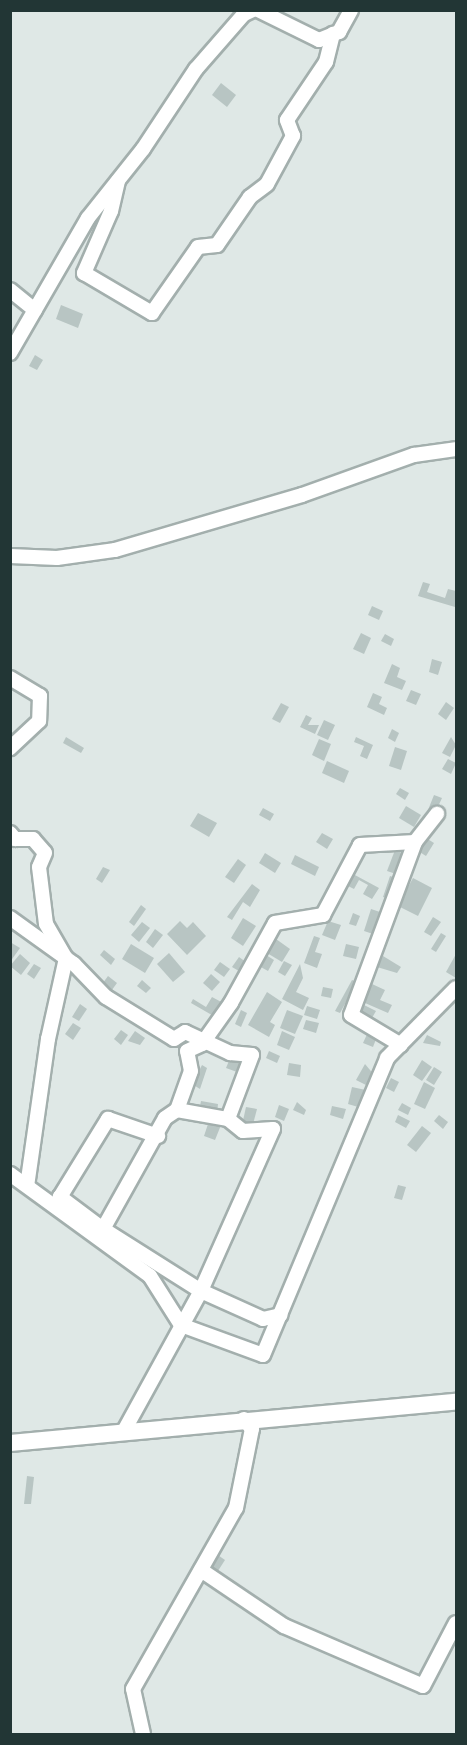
<!DOCTYPE html>
<style>
body{margin:0}
#map{position:relative;width:467px;height:1745px;overflow:hidden;background:#dfe8e6;font-family:"Space Grotesk",sans-serif}
div>[style]{position:absolute}
.building>*{inset:0;background:#b8c5c3}
.roads{filter:drop-shadow(2px 0 #a3afad) drop-shadow(-2px 0 #a3afad) drop-shadow(0 2px #a3afad) drop-shadow(0 -2px #a3afad)}
.minor>*{height:14px;margin:-7px;padding:0 7px;transform-origin:7px;border-radius:7px;background:#fff}
.tertiary>*{height:16px;margin:-8px;padding:0 8px;transform-origin:8px;border-radius:8px;background:#fff}
span{translate:-50% -50%;white-space:nowrap;text-align:center;line-height:1.15;-webkit-text-stroke:6px #eff5f4;paint-order:stroke}
.frame{position:absolute;inset:0;border:12px solid #223635;pointer-events:none}
</style>
<div id="map">
<div class="building">
<i style="clip-path:polygon(221px 83px,236px 95px,227px 107px,212px 95px)"></i>
<i style="clip-path:polygon(61px 305px,83px 314px,78px 328px,56px 319px)"></i>
<i style="clip-path:polygon(35px 355px,43px 360px,37px 370px,29px 366px)"></i>
<i style="clip-path:polygon(423px 582px,430px 584px,427px 592px,445px 598px,448px 589px,456px 591px,455px 607px,418px 596px)"></i>
<i style="clip-path:polygon(372px 606px,383px 611px,379px 620px,368px 615px)"></i>
<i style="clip-path:polygon(361px 633px,371px 638px,364px 654px,353px 649px)"></i>
<i style="clip-path:polygon(385px 634px,394px 639px,391px 646px,381px 641px)"></i>
<i style="clip-path:polygon(432px 659px,442px 662px,438px 675px,429px 672px)"></i>
<i style="clip-path:polygon(392px 664px,400px 668px,397px 677px,406px 681px,402px 690px,384px 683px)"></i>
<i style="clip-path:polygon(411px 690px,421px 694px,416px 705px,406px 701px)"></i>
<i style="clip-path:polygon(373px 693px,382px 697px,379px 704px,387px 708px,384px 715px,367px 707px)"></i>
<i style="clip-path:polygon(446px 702px,454px 708px,446px 720px,438px 714px)"></i>
<i style="clip-path:polygon(281px 703px,289px 707px,280px 723px,272px 719px)"></i>
<i style="clip-path:polygon(306px 715px,312px 718px,308px 725px,319px 725px,315px 734px,300px 727px)"></i>
<i style="clip-path:polygon(324px 720px,335px 725px,328px 740px,317px 735px)"></i>
<i style="clip-path:polygon(392px 729px,399px 733px,395px 742px,388px 738px)"></i>
<i style="clip-path:polygon(66px 737px,84px 748px,81px 753px,63px 743px)"></i>
<i style="clip-path:polygon(356px 737px,373px 745px,367px 759px,360px 756px,364px 746px,354px 742px)"></i>
<i style="clip-path:polygon(451px 737px,456px 745px,450px 757px,442px 753px)"></i>
<i style="clip-path:polygon(319px 739px,331px 744px,324px 761px,312px 755px)"></i>
<i style="clip-path:polygon(395px 747px,407px 751px,401px 770px,389px 766px)"></i>
<i style="clip-path:polygon(448px 759px,456px 763px,451px 774px,442px 769px)"></i>
<i style="clip-path:polygon(327px 761px,349px 771px,344px 783px,322px 773px)"></i>
<i style="clip-path:polygon(400px 788px,409px 793px,405px 800px,396px 794px)"></i>
<i style="clip-path:polygon(434px 795px,442px 798px,435px 813px,428px 810px)"></i>
<i style="clip-path:polygon(406px 806px,421px 815px,414px 827px,399px 818px)"></i>
<i style="clip-path:polygon(263px 808px,274px 814px,270px 821px,259px 815px)"></i>
<i style="clip-path:polygon(198px 813px,217px 823px,209px 837px,190px 826px)"></i>
<i style="clip-path:polygon(322px 833px,333px 839px,327px 849px,316px 842px)"></i>
<i style="clip-path:polygon(426px 838px,434px 843px,426px 856px,418px 851px)"></i>
<i style="clip-path:polygon(395px 850px,407px 855px,399px 875px,387px 871px)"></i>
<i style="clip-path:polygon(265px 853px,281px 863px,275px 873px,259px 863px)"></i>
<i style="clip-path:polygon(295px 855px,319px 867px,315px 876px,291px 864px)"></i>
<i style="clip-path:polygon(238px 859px,246px 865px,234px 883px,225px 877px)"></i>
<i style="clip-path:polygon(103px 867px,110px 870px,102px 883px,96px 879px)"></i>
<i style="clip-path:polygon(353px 874px,379px 888px,372px 899px,363px 894px,368px 885px,359px 880px,354px 889px,346px 885px)"></i>
<i style="clip-path:polygon(390px 876px,396px 878px,390px 899px,383px 897px)"></i>
<i style="clip-path:polygon(413px 878px,432px 888px,418px 916px,398px 906px)"></i>
<i style="clip-path:polygon(252px 884px,260px 890px,250px 907px,243px 902px,232px 920px,227px 917px)"></i>
<i style="clip-path:polygon(141px 905px,146px 909px,134px 926px,129px 922px)"></i>
<i style="clip-path:polygon(371px 909px,383px 913px,376px 935px,364px 931px)"></i>
<i style="clip-path:polygon(353px 913px,360px 916px,356px 926px,349px 924px)"></i>
<i style="clip-path:polygon(433px 917px,441px 922px,431px 936px,424px 932px)"></i>
<i style="clip-path:polygon(243px 918px,256px 926px,243px 946px,231px 938px)"></i>
<i style="clip-path:polygon(180px 921px,187px 928px,193px 922px,206px 936px,187px 955px,167px 934px)"></i>
<i style="clip-path:polygon(328px 921px,341px 925px,335px 940px,322px 935px)"></i>
<i style="clip-path:polygon(142px 922px,150px 928px,139px 942px,131px 935px)"></i>
<i style="clip-path:polygon(155px 929px,163px 935px,153px 948px,146px 942px)"></i>
<i style="clip-path:polygon(441px 933px,446px 936px,436px 952px,431px 949px)"></i>
<i style="clip-path:polygon(314px 936px,320px 938px,315px 952px,322px 954px,317px 968px,304px 963px)"></i>
<i style="clip-path:polygon(276px 939px,290px 949px,282px 962px,267px 953px)"></i>
<i style="clip-path:polygon(10px 942px,20px 948px,10px 962px)"></i>
<i style="clip-path:polygon(131px 944px,154px 958px,145px 973px,122px 959px)"></i>
<i style="clip-path:polygon(346px 944px,359px 947px,356px 959px,343px 956px)"></i>
<i style="clip-path:polygon(104px 950px,115px 959px,111px 965px,100px 955px)"></i>
<i style="clip-path:polygon(169px 953px,185px 972px,173px 982px,157px 964px)"></i>
<i style="clip-path:polygon(20px 954px,30px 963px,21px 975px,10px 966px)"></i>
<i style="clip-path:polygon(456px 954px,456px 978px,446px 972px)"></i>
<i style="clip-path:polygon(266px 955px,274px 960px,268px 971px,259px 966px)"></i>
<i style="clip-path:polygon(383px 956px,401px 967px,397px 973px,377px 967px)"></i>
<i style="clip-path:polygon(239px 957px,250px 965px,244px 974px,232px 967px)"></i>
<i style="clip-path:polygon(284px 961px,292px 965px,285px 976px,278px 972px)"></i>
<i style="clip-path:polygon(220px 962px,230px 969px,224px 977px,214px 970px)"></i>
<i style="clip-path:polygon(34px 964px,41px 968px,34px 979px,27px 974px)"></i>
<i style="clip-path:polygon(300px 964px,303px 978px,296px 992px,309px 998px,303px 1010px,282px 999px)"></i>
<i style="clip-path:polygon(211px 974px,220px 982px,212px 991px,203px 983px)"></i>
<i style="clip-path:polygon(108px 976px,117px 983px,109px 994px,100px 987px)"></i>
<i style="clip-path:polygon(142px 980px,151px 988px,146px 993px,137px 986px)"></i>
<i style="clip-path:polygon(352px 980px,357px 982px,340px 1013px,335px 1011px)"></i>
<i style="clip-path:polygon(372px 984px,385px 990px,380px 1000px,392px 1005px,388px 1013px,365px 1003px)"></i>
<i style="clip-path:polygon(323px 987px,333px 989px,331px 998px,321px 996px)"></i>
<i style="clip-path:polygon(267px 992px,282px 1002px,270px 1022px,275px 1025px,269px 1037px,248px 1025px)"></i>
<i style="clip-path:polygon(212px 997px,225px 1004px,217px 1018px,191px 1003px,193px 999px,206px 1007px)"></i>
<i style="clip-path:polygon(80px 1004px,87px 1009px,79px 1021px,72px 1017px)"></i>
<i style="clip-path:polygon(364px 1005px,376px 1011px,369px 1023px,358px 1016px)"></i>
<i style="clip-path:polygon(307px 1006px,320px 1010px,317px 1019px,304px 1015px)"></i>
<i style="clip-path:polygon(241px 1010px,247px 1013px,241px 1027px,235px 1024px)"></i>
<i style="clip-path:polygon(287px 1010px,303px 1016px,295px 1034px,280px 1028px)"></i>
<i style="clip-path:polygon(306px 1020px,319px 1023px,316px 1033px,303px 1029px)"></i>
<i style="clip-path:polygon(73px 1023px,81px 1028px,73px 1040px,65px 1034px)"></i>
<i style="clip-path:polygon(121px 1030px,128px 1035px,121px 1045px,114px 1039px)"></i>
<i style="clip-path:polygon(369px 1030px,378px 1034px,373px 1047px,363px 1043px)"></i>
<i style="clip-path:polygon(135px 1031px,145px 1038px,140px 1045px,128px 1041px)"></i>
<i style="clip-path:polygon(282px 1031px,295px 1037px,289px 1050px,277px 1045px)"></i>
<i style="clip-path:polygon(427px 1035px,441px 1042px,440px 1046px,423px 1043px)"></i>
<i style="clip-path:polygon(269px 1051px,280px 1056px,277px 1063px,266px 1058px)"></i>
<i style="clip-path:polygon(231px 1056px,242px 1061px,237px 1072px,226px 1068px)"></i>
<i style="clip-path:polygon(422px 1060px,432px 1067px,422px 1081px,413px 1075px)"></i>
<i style="clip-path:polygon(289px 1063px,301px 1065px,300px 1077px,287px 1075px)"></i>
<i style="clip-path:polygon(365px 1064px,375px 1076px,370px 1087px,356px 1080px)"></i>
<i style="clip-path:polygon(202px 1065px,207px 1068px,200px 1089px,192px 1084px)"></i>
<i style="clip-path:polygon(434px 1067px,442px 1072px,434px 1085px,426px 1080px)"></i>
<i style="clip-path:polygon(391px 1078px,399px 1082px,394px 1092px,386px 1088px)"></i>
<i style="clip-path:polygon(424px 1082px,435px 1088px,425px 1109px,414px 1104px)"></i>
<i style="clip-path:polygon(352px 1087px,370px 1091px,365px 1109px,348px 1104px)"></i>
<i style="clip-path:polygon(201px 1101px,218px 1104px,217px 1114px,199px 1111px)"></i>
<i style="clip-path:polygon(297px 1102px,306px 1110px,304px 1115px,293px 1110px)"></i>
<i style="clip-path:polygon(402px 1103px,411px 1108px,408px 1115px,398px 1110px)"></i>
<i style="clip-path:polygon(279px 1105px,289px 1109px,284px 1121px,275px 1117px)"></i>
<i style="clip-path:polygon(332px 1106px,346px 1109px,343px 1119px,330px 1115px)"></i>
<i style="clip-path:polygon(246px 1107px,257px 1109px,252px 1128px,242px 1125px)"></i>
<i style="clip-path:polygon(398px 1115px,410px 1121px,406px 1128px,395px 1122px)"></i>
<i style="clip-path:polygon(439px 1115px,448px 1122px,443px 1129px,434px 1121px)"></i>
<i style="clip-path:polygon(209px 1121px,221px 1125px,215px 1140px,204px 1136px)"></i>
<i style="clip-path:polygon(422px 1126px,431px 1133px,416px 1152px,407px 1145px)"></i>
<i style="clip-path:polygon(398px 1185px,406px 1187px,402px 1200px,394px 1198px)"></i>
<i style="clip-path:polygon(27px 1476px,34px 1477px,31px 1504px,24px 1504px)"></i>
<i style="clip-path:polygon(215px 1553px,225px 1560px,216px 1574px,206px 1567px)"></i>
</div>
<div class="roads">
<div class="minor">
<i style="left:258px;top:10px;width:68px;rotate:26.2deg"></i>
<i style="left:319px;top:40px;width:22px;rotate:-22deg"></i>
<i style="left:339px;top:32px;width:25px;rotate:-61deg"></i>
<i style="left:118px;top:181px;width:31px;rotate:103deg"></i>
<i style="left:111px;top:211px;width:68px;rotate:113.5deg"></i>
<i style="left:84px;top:273px;width:79px;rotate:30.5deg"></i>
<i style="left:152px;top:313px;width:80px;rotate:-55.1deg"></i>
<i style="left:198px;top:247px;width:19px;rotate:-6deg"></i>
<i style="left:217px;top:245px;width:58px;rotate:-55.5deg"></i>
<i style="left:250px;top:197px;width:21px;rotate:-37deg"></i>
<i style="left:267px;top:184px;width:55px;rotate:-61.6deg"></i>
<i style="left:293px;top:136px;width:17px;rotate:-111deg"></i>
<i style="left:287px;top:120px;width:70px;rotate:-56.1deg"></i>
<i style="left:326px;top:62px;width:29px;rotate:-76deg"></i>
<i style="left:10px;top:290px;width:32px;rotate:39deg"></i>
<i style="left:10px;top:353px;width:156px;rotate:-60deg"></i>
<i style="left:88px;top:218px;width:88px;rotate:-51.4deg"></i>
<i style="left:143px;top:149px;width:96px;rotate:-56.5deg"></i>
<i style="left:196px;top:69px;width:73px;rotate:-48.9deg"></i>
<i style="left:244px;top:14px;width:10px;rotate:-24deg"></i>
<i style="left:10px;top:556px;width:47px;rotate:2.4deg"></i>
<i style="left:57px;top:558px;width:59px;rotate:-7.9deg"></i>
<i style="left:115px;top:550px;width:195px;rotate:-16.4deg"></i>
<i style="left:302px;top:495px;width:119px;rotate:-19.7deg"></i>
<i style="left:414px;top:455px;width:42px;rotate:-8.1deg"></i>
<i style="left:10px;top:678px;width:35px;rotate:31deg"></i>
<i style="left:40px;top:696px;width:25px;rotate:92deg"></i>
<i style="left:39px;top:721px;width:40px;rotate:137deg"></i>
<i style="left:10px;top:833px;width:8px;rotate:50deg"></i>
<i style="left:15px;top:839px;width:18px"></i>
<i style="left:33px;top:839px;width:18px;rotate:49deg"></i>
<i style="left:45px;top:853px;width:15px;rotate:113deg"></i>
<i style="left:39px;top:867px;width:57px;rotate:83deg"></i>
<i style="left:46px;top:924px;width:39px;rotate:60deg"></i>
<i style="left:66px;top:958px;width:83px;rotate:102.5deg"></i>
<i style="left:48px;top:1039px;width:148px;rotate:98.1deg"></i>
<i style="left:415px;top:842px;width:36px;rotate:-52deg"></i>
<i style="left:10px;top:918px;width:79px;rotate:35.7deg"></i>
<i style="left:74px;top:964px;width:46px;rotate:45.9deg"></i>
<i style="left:106px;top:997px;width:80px;rotate:31.7deg"></i>
<i style="left:174px;top:1039px;width:13px;rotate:-32deg"></i>
<i style="left:185px;top:1032px;width:50px;rotate:25deg"></i>
<i style="left:230px;top:1053px;width:22px;rotate:5deg"></i>
<i style="left:252px;top:1055px;width:68px;rotate:110.6deg"></i>
<i style="left:177px;top:1110px;width:41px;rotate:-70.3deg"></i>
<i style="left:191px;top:1071px;width:20px;rotate:-101deg"></i>
<i style="left:187px;top:1051px;width:17px;rotate:-25deg"></i>
<i style="left:202px;top:1044px;width:50px;rotate:-54.7deg"></i>
<i style="left:231px;top:1003px;width:91px;rotate:-61.2deg"></i>
<i style="left:275px;top:923px;width:49px;rotate:-9.5deg"></i>
<i style="left:323px;top:915px;width:79px;rotate:-62.1deg"></i>
<i style="left:360px;top:845px;width:55px;rotate:-3.1deg"></i>
<i style="left:415px;top:842px;width:184px;rotate:110.3deg"></i>
<i style="left:351px;top:1015px;width:58px;rotate:31deg"></i>
<i style="left:10px;top:1174px;width:173px;rotate:36.1deg"></i>
<i style="left:150px;top:1276px;width:58px;rotate:57.7deg"></i>
<i style="left:181px;top:1325px;width:87px;rotate:20.1deg"></i>
<i style="left:263px;top:1355px;width:322px;rotate:-67.3deg"></i>
<i style="left:387px;top:1058px;width:98px;rotate:-45.4deg"></i>
<i style="left:103px;top:1229px;width:54px;rotate:-143.3deg"></i>
<i style="left:60px;top:1197px;width:92px;rotate:-58.4deg"></i>
<i style="left:108px;top:1119px;width:53px;rotate:18.8deg"></i>
<i style="left:125px;top:1429px;width:158px;rotate:-61.2deg"></i>
<i style="left:201px;top:1291px;width:116px;rotate:-147.7deg"></i>
<i style="left:103px;top:1229px;width:127px;rotate:-60.8deg"></i>
<i style="left:165px;top:1118px;width:14px;rotate:-34deg"></i>
<i style="left:177px;top:1110px;width:52px;rotate:10deg"></i>
<i style="left:228px;top:1119px;width:19px;rotate:39deg"></i>
<i style="left:243px;top:1131px;width:30px;rotate:-4deg"></i>
<i style="left:273px;top:1129px;width:177px;rotate:114deg"></i>
<i style="left:201px;top:1291px;width:68px;rotate:24.3deg"></i>
<i style="left:263px;top:1319px;width:18px;rotate:-13deg"></i>
<i style="left:201px;top:1570px;width:100px;rotate:34deg"></i>
<i style="left:284px;top:1626px;width:151px;rotate:23.3deg"></i>
<i style="left:423px;top:1686px;width:71px;rotate:-62.4deg"></i>
<i style="left:143px;top:1734px;width:46px;rotate:-102.5deg"></i>
<i style="left:133px;top:1689px;width:208px;rotate:-60.4deg"></i>
<i style="left:236px;top:1508px;width:81px;rotate:-78.6deg"></i>
<i style="left:252px;top:1429px;width:13px;rotate:-129deg"></i>
</div>
<div class="tertiary">
<i style="left:10px;top:1443px;width:448px;rotate:-5.3deg"></i>
</div>
</div>
<div class="frame"></div>
</div>
